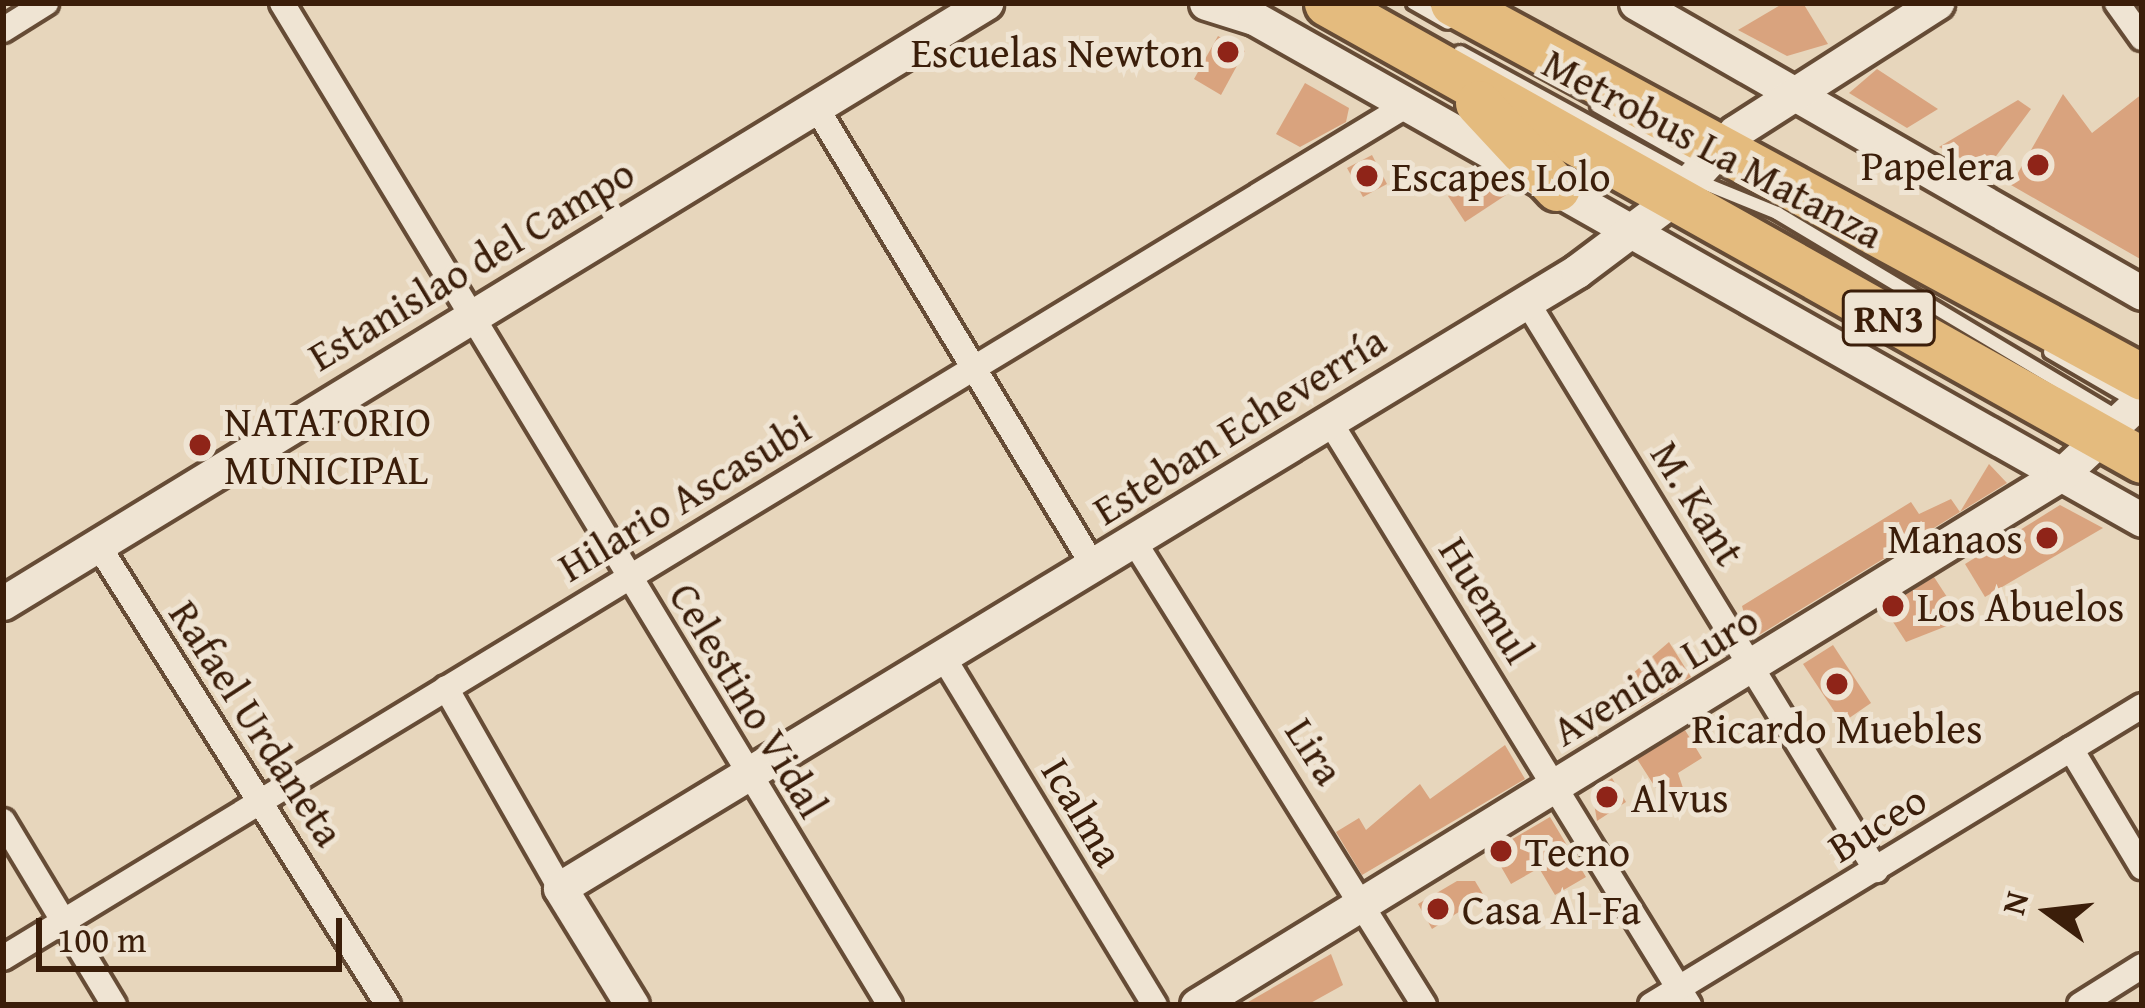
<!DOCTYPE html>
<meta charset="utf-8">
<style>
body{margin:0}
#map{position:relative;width:2145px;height:1008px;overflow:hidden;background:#e7d6bc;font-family:"Gentium Book Plus",serif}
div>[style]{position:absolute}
.building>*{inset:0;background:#d9a37e}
.roads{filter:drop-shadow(3px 0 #664c36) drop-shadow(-3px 0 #664c36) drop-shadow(0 3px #664c36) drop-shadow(0 -3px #664c36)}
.lane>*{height:12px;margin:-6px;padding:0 6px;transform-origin:6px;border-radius:6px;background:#efe4d3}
.street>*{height:24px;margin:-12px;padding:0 12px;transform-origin:12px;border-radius:12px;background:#efe4d3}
.secondary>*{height:33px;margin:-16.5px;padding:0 16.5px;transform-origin:16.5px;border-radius:16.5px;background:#efe4d3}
.highway>*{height:45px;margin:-22.5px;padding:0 22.5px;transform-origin:22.5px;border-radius:22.5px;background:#e4bb7e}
.dots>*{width:33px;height:33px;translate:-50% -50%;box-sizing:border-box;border:6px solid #efe4d3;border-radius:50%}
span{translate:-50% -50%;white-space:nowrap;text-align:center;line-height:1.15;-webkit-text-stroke:10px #efe4d3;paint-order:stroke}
.shield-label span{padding:3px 9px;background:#efe4d3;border:3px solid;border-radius:9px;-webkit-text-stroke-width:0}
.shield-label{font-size:39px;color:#3b1e0a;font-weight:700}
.poi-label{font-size:42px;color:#3b1e0a}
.right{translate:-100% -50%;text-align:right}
.left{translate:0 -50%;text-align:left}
.street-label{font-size:42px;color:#3b1e0a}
.frame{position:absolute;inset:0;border:6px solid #3b1e0a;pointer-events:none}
.north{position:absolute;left:1989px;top:852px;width:120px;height:120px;-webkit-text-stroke:9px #efe4d3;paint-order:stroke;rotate:285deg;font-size:33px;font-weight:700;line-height:48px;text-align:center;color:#3b1e0a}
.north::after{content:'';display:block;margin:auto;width:42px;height:54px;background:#3b1e0a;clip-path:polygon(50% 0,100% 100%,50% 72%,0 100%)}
.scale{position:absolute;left:36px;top:918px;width:306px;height:54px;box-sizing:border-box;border:6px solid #3b1e0a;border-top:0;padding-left:15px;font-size:36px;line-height:42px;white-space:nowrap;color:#3b1e0a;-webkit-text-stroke:9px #efe4d3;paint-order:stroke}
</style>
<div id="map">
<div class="building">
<i style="clip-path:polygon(1784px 3px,1803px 3px,1828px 44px,1787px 56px,1738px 30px)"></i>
<i style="clip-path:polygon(1218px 36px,1245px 51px,1221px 95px,1194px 79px)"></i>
<i style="clip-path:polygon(1877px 69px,1938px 109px,1907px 128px,1849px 93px)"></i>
<i style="clip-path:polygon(1305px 83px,1349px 108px,1346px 122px,1300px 147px,1276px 134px)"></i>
<i style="clip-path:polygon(2063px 94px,2092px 133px,2142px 94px,2142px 260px,2011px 185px)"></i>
<i style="clip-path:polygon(2018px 100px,2031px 109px,1985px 171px,1939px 147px)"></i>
<i style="clip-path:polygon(1372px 155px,1387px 184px,1363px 197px,1347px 168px)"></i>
<i style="clip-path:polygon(1474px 180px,1506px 195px,1465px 222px,1448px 196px)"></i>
<i style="clip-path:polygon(1989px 464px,2007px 483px,1960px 512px)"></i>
<i style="clip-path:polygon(1951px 499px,1960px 512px,1759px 635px,1745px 617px,1742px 606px,1911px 502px,1919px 514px)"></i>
<i style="clip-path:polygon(2060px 505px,2103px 528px,1985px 597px,1965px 564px)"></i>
<i style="clip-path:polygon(1934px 577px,1962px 620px,1906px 642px,1884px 608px)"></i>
<i style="clip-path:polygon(1669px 642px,1691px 677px,1641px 707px,1624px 681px)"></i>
<i style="clip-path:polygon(1833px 645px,1871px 703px,1842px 723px,1803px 664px)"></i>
<i style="clip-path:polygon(1685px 730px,1702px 758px,1678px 773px,1686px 797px,1668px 807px,1637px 759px)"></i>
<i style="clip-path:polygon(1505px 745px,1525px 779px,1362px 875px,1336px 832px,1359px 818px,1366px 830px,1420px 784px,1430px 799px)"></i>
<i style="clip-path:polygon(1612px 778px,1626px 802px,1597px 821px,1592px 791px)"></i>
<i style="clip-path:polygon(1550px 817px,1586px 877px,1555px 895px,1539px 868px,1511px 884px,1492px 851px)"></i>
<i style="clip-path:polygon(1457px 881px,1475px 881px,1484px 896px,1432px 929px,1418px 904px)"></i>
<i style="clip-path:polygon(1331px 954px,1343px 985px,1307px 1005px,1243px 1005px)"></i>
</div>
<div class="roads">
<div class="lane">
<i style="left:1413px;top:3px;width:40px;rotate:29.7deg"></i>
<i style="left:1460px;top:52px;width:263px;rotate:28.6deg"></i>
<i style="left:1691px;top:178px;width:93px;rotate:22.1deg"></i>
<i style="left:1777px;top:213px;width:397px;rotate:30.9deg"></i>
<i style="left:1597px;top:106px;width:117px;rotate:29.6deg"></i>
<i style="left:2050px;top:352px;width:99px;rotate:30.2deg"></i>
</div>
<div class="street">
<i style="left:282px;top:3px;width:1172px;rotate:58.75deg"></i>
<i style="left:2117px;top:3px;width:43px;rotate:54.5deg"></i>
<i style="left:3px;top:30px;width:51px;rotate:-32.1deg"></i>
<i style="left:816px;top:107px;width:537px;rotate:58.85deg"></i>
<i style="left:1527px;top:302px;width:667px;rotate:58.43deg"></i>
<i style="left:1330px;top:422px;width:685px;rotate:58.38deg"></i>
<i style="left:1135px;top:543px;width:545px;rotate:57.97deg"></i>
<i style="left:98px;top:545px;width:544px;rotate:57.77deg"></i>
<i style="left:945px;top:660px;width:404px;rotate:58.7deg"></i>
<i style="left:446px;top:688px;width:230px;rotate:60.3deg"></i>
<i style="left:2071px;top:749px;width:138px;rotate:59deg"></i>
<i style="left:3px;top:821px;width:215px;rotate:58.9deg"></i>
<i style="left:3px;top:958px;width:1643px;rotate:-31.28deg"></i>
<i style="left:1651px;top:1005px;width:575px;rotate:-31.34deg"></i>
<i style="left:2080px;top:1005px;width:73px;rotate:-32.2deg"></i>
</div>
<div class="secondary">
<i style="left:1206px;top:3px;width:50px;rotate:17.4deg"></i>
<i style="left:1254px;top:18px;width:1020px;rotate:29.48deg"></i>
<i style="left:1636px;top:3px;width:583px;rotate:29.82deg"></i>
<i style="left:3px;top:603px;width:1152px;rotate:-31.4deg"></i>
<i style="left:632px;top:1005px;width:137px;rotate:-121.6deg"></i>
<i style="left:560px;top:888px;width:1190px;rotate:-31.24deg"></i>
<i style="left:1577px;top:271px;width:120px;rotate:-36.9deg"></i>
<i style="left:1673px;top:199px;width:91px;rotate:-47.2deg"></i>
<i style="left:1735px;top:132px;width:240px;rotate:-32.6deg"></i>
<i style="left:1197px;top:1005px;width:1016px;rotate:-31.56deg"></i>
<i style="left:2063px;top:473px;width:108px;rotate:-43.1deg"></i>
</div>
<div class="highway">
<i style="left:1327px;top:3px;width:934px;rotate:29.28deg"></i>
<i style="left:1453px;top:3px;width:784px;rotate:28.49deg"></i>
<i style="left:1478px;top:103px;width:116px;rotate:47.1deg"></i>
</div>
</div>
<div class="dots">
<i style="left:1228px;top:52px;background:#8f2418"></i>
<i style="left:2038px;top:165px;background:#8f2418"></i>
<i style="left:1367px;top:176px;background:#8f2418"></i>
<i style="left:200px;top:445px;background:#8f2418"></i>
<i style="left:2047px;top:538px;background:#8f2418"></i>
<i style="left:1893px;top:606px;background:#8f2418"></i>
<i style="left:1837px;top:684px;background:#8f2418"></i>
<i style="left:1607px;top:797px;background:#8f2418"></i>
<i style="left:1501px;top:851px;background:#8f2418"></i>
<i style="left:1438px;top:909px;background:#8f2418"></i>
</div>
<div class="shield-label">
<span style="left:1889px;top:318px">RN3</span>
</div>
<div class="poi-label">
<span class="right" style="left:1204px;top:52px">Escuelas Newton</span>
<span class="right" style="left:2014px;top:165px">Papelera</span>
<span class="left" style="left:1391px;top:176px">Escapes Lolo</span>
<span class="left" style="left:224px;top:445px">NATATORIO<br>MUNICIPAL</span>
<span class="right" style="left:2023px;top:538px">Manaos</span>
<span class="left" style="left:1917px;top:606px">Los Abuelos</span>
<span style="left:1837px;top:728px">Ricardo Muebles</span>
<span class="left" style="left:1631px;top:797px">Alvus</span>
<span class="left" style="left:1525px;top:851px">Tecno</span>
<span class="left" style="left:1462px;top:909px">Casa Al-Fa</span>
</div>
<div class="street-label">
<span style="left:1713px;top:148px;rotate:28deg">Metrobus La Matanza</span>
<span style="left:471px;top:264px;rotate:-31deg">Estanislao del Campo</span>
<span style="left:1239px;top:425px;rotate:-32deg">Esteban Echeverría</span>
<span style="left:684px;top:497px;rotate:-31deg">Hilario Ascasubi</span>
<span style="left:1698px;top:503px;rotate:58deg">M. Kant</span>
<span style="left:1487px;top:600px;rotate:58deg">Huemul</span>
<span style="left:1655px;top:675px;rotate:-31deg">Avenida Luro</span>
<span style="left:749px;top:700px;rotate:59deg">Celestino Vidal</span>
<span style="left:257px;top:723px;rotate:57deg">Rafael Urdaneta</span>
<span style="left:1315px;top:751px;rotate:57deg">Lira</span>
<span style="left:1083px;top:812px;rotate:59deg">Icalma</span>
<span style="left:1877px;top:823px;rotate:-32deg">Buceo</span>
</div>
<div class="frame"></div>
<div class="north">N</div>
<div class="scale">100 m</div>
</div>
